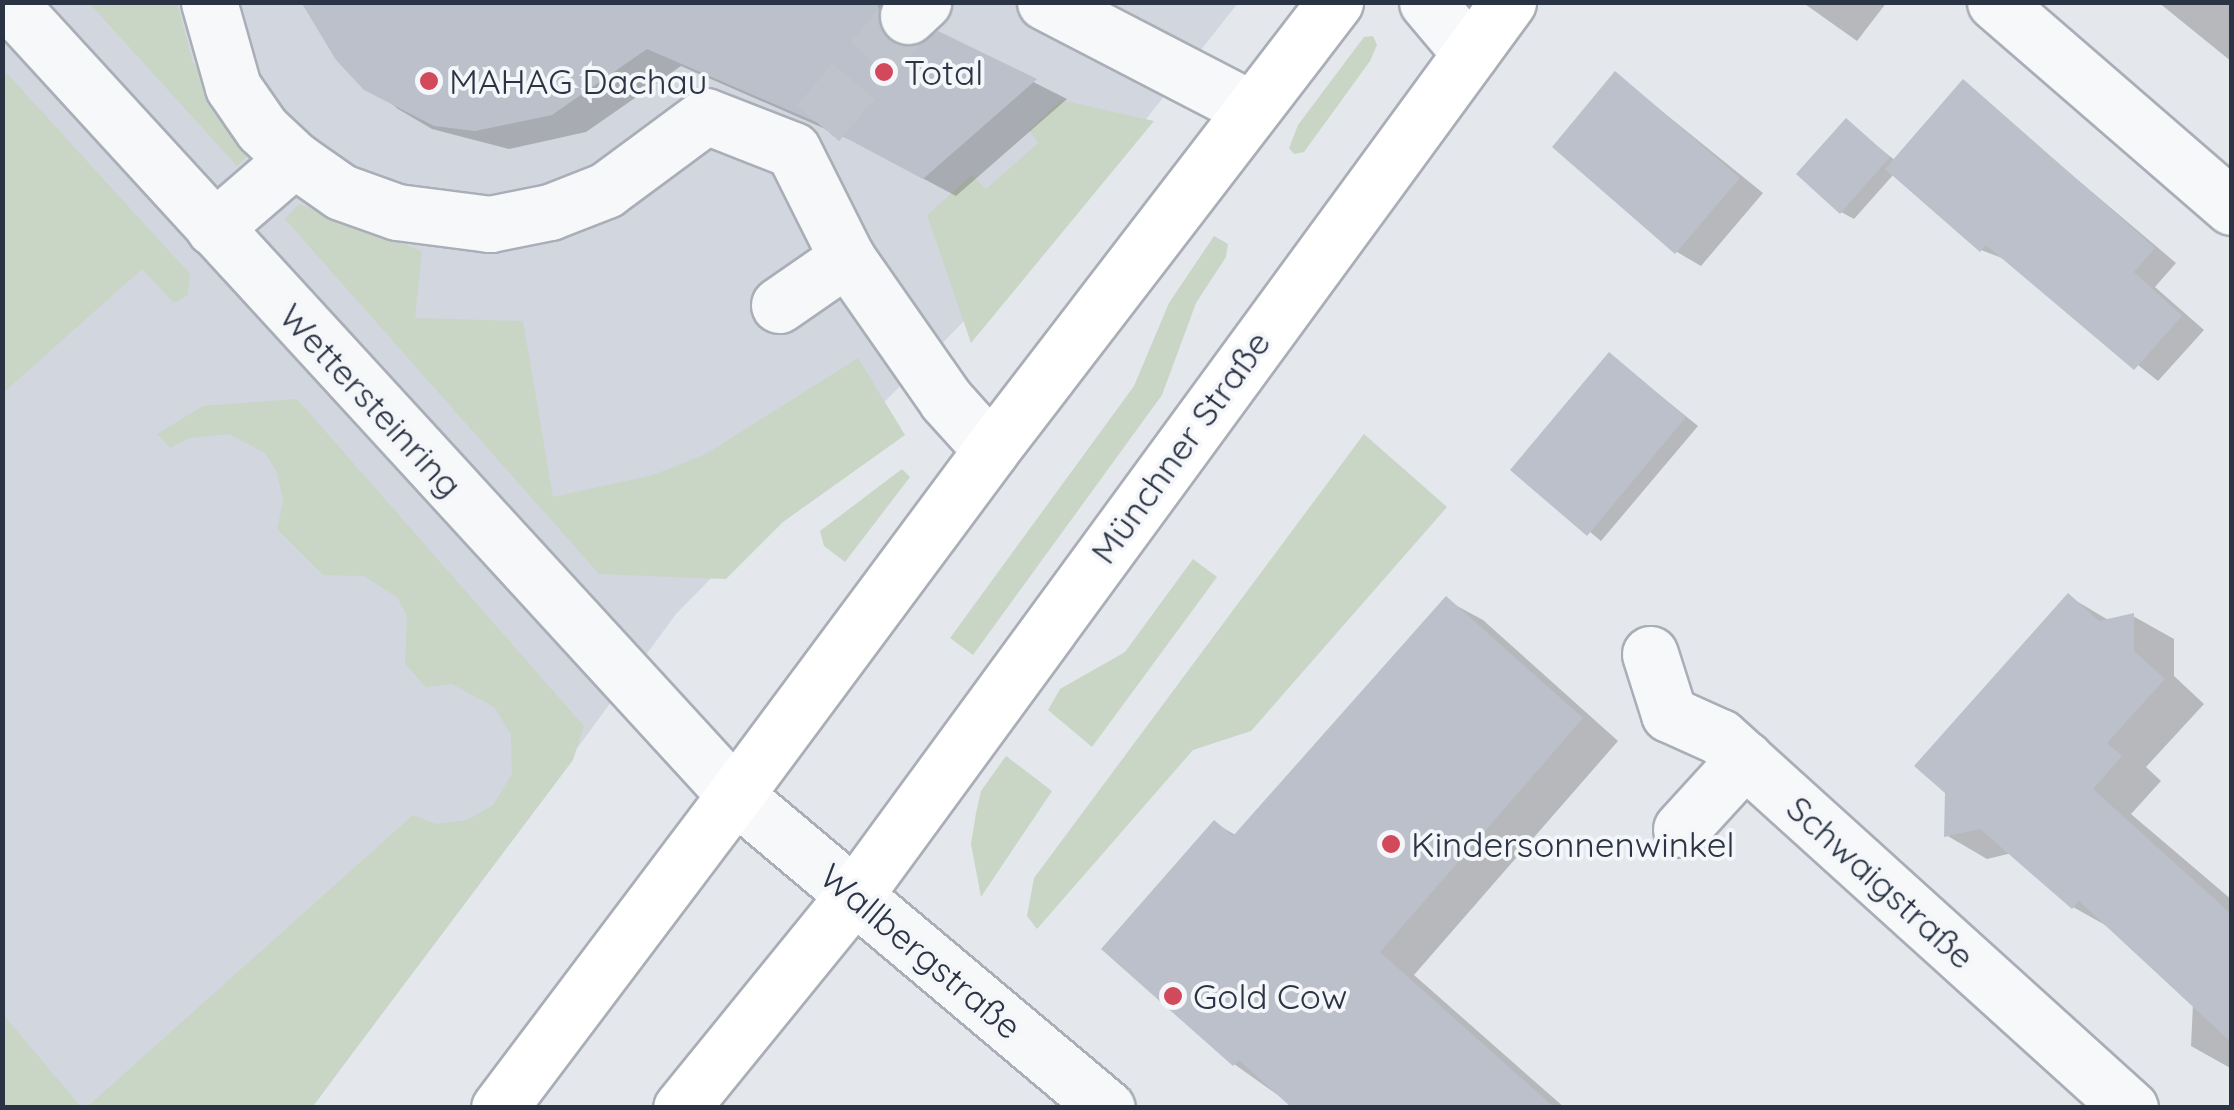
<!DOCTYPE html>
<meta charset="utf-8">
<style>
body{margin:0}
#map{position:relative;width:2234px;height:1110px;overflow:hidden;background:#e4e7ec;font-family:Quicksand,sans-serif}
div>[style]{position:absolute}
.built>*{inset:0;background:#d2d6de}
.green>*{inset:0;background:#c9d6c5}
.shadow>*{inset:0;background:#0003}
.building>*{inset:0;background:#bbc0ca}
.minor-tunnel>*{height:55px;margin-top:-27.5px;transform-origin:0;background:repeating-linear-gradient(90deg,#bfc3cb 0 55px,transparent 0 83px)}
.roads{filter:drop-shadow(2px 0 #a9aeb7) drop-shadow(-2px 0 #a9aeb7) drop-shadow(0 2px #a9aeb7) drop-shadow(0 -2px #a9aeb7)}
.minor>*{height:55px;margin:-27.5px;padding:0 27.5px;transform-origin:27.5px;border-radius:27.5px;background:#f7f8fa}
.major>*{height:55px;margin:-27.5px;padding:0 27.5px;transform-origin:27.5px;border-radius:27.5px;background:#fff}
.highway>*{height:55px;margin:-27.5px;padding:0 27.5px;transform-origin:27.5px;border-radius:27.5px;background:#fff}
.dots>*{width:28px;height:28px;translate:-50% -50%;box-sizing:border-box;border:5px solid #f4f6f9;border-radius:50%}
span{translate:-50% -50%;white-space:nowrap;text-align:center;line-height:1.15;-webkit-text-stroke:8px #f4f6f9;paint-order:stroke}
.poi-label{font-size:35px;color:#2b3445}
.left{translate:0 -50%;text-align:left}
.street-label{font-size:35px;color:#2b3445}
.frame{position:absolute;inset:0;border:5px solid #2b3445;pointer-events:none}
</style>
<div id="map">
<div class="built">
<i style="clip-path:polygon(2px 3px,1238px 3px,1078px 205px,676px 614px,312px 1108px,3px 1107px)"></i>
</div>
<div class="green">
<i style="clip-path:polygon(177px 3px,193px 63px,252px 151px,237px 166px,90px 4px)"></i>
<i style="clip-path:polygon(1373px 36px,1377px 45px,1370px 61px,1304px 152px,1294px 154px,1289px 148px,1298px 125px,1364px 37px)"></i>
<i style="clip-path:polygon(2px 68px,190px 274px,188px 295px,174px 303px,142px 269px,3px 393px)"></i>
<i style="clip-path:polygon(1061px 100px,1154px 121px,971px 343px,927px 215px,972px 175px,986px 189px,1038px 143px,1029px 130px)"></i>
<i style="clip-path:polygon(299px 204px,422px 251px,415px 318px,523px 321px,553px 497px,653px 475px,706px 454px,858px 358px,905px 435px,783px 522px,726px 579px,599px 574px,285px 219px)"></i>
<i style="clip-path:polygon(1214px 236px,1228px 244px,1226px 257px,1196px 303px,1162px 395px,973px 655px,950px 638px,1134px 386px,1169px 303px)"></i>
<i style="clip-path:polygon(297px 399px,584px 726px,573px 760px,312px 1107px,87px 1107px,413px 815px,436px 824px,467px 820px,493px 805px,512px 774px,511px 734px,494px 707px,452px 684px,426px 687px,405px 664px,407px 616px,397px 597px,364px 576px,323px 575px,277px 529px,283px 501px,277px 472px,265px 453px,229px 434px,190px 438px,170px 448px,157px 434px,203px 406px)"></i>
<i style="clip-path:polygon(1364px 434px,1447px 507px,1251px 731px,1193px 750px,1037px 929px,1027px 916px,1034px 878px)"></i>
<i style="clip-path:polygon(902px 469px,910px 477px,845px 562px,824px 546px,820px 531px)"></i>
<i style="clip-path:polygon(1193px 559px,1217px 577px,1092px 747px,1048px 710px,1060px 689px,1125px 652px)"></i>
<i style="clip-path:polygon(1006px 756px,1052px 791px,981px 897px,971px 844px,976px 813px,981px 791px)"></i>
<i style="clip-path:polygon(3px 1014px,81px 1107px,82px 1107px,3px 1107px)"></i>
</div>
<div class="shadow">
<i style="clip-path:polygon(312px 2px,895px 2px,912px 49px,938px 34px,1067px 99px,956px 196px,853px 141px,681px 66px,586px 132px,509px 149px,432px 129px,398px 109px,338px 59px)"></i>
<i style="clip-path:polygon(1802px 2px,1887px 2px,1857px 41px)"></i>
<i style="clip-path:polygon(2158px 2px,2232px 2px,2232px 62px)"></i>
<i style="clip-path:polygon(1616px 74px,1763px 193px,1701px 266px,1677px 252px)"></i>
<i style="clip-path:polygon(1963px 83px,2176px 263px,2155px 287px,2204px 330px,2158px 381px,2007px 260px,1981px 250px,1894px 174px,1854px 219px,1841px 212px,1846px 122px,1896px 161px)"></i>
<i style="clip-path:polygon(1610px 355px,1698px 426px,1601px 541px,1514px 469px)"></i>
<i style="clip-path:polygon(2068px 596px,2110px 621px,2133px 616px,2174px 639px,2174px 676px,2204px 704px,2146px 767px,2161px 781px,2131px 814px,2232px 900px,2232px 1069px,2191px 1046px,2193px 1003px,2114px 930px,2073px 907px,2012px 853px,1987px 859px,1946px 835px)"></i>
<i style="clip-path:polygon(1446px 600px,1483px 620px,1618px 741px,1414px 975px,1565px 1108px,1296px 1108px,1234px 1064px,1215px 823px,1237px 836px)"></i>
</div>
<div class="building">
<i style="clip-path:polygon(301px 2px,878px 2px,878px 24px,898px 45px,916px 46px,938px 31px,1037px 79px,923px 179px,818px 123px,647px 49px,552px 115px,475px 131px,434px 126px,364px 90px,336px 60px)"></i>
<i style="clip-path:polygon(1615px 71px,1740px 178px,1675px 254px,1552px 147px)"></i>
<i style="clip-path:polygon(1963px 79px,2155px 248px,2134px 272px,2182px 316px,2134px 370px,1986px 245px,1980px 252px,1885px 169px)"></i>
<i style="clip-path:polygon(1846px 118px,1890px 157px,1840px 214px,1796px 174px)"></i>
<i style="clip-path:polygon(1609px 352px,1686px 417px,1587px 536px,1510px 470px)"></i>
<i style="clip-path:polygon(2068px 593px,2099px 621px,2134px 613px,2134px 651px,2165px 679px,2107px 743px,2122px 756px,2093px 789px,2232px 915px,2232px 1043px,2079px 901px,2072px 909px,1980px 829px,1944px 837px,1945px 793px,1914px 766px)"></i>
<i style="clip-path:polygon(1446px 596px,1583px 718px,1380px 952px,1555px 1108px,1292px 1108px,1239px 1060px,1233px 1066px,1101px 949px,1214px 820px,1233px 836px)"></i>
</div>
<div class="minor-tunnel">
<i style="left:818px;top:123px;width:140px;rotate:-49.9deg"></i>
</div>
<div class="roads">
<div class="minor">
<i style="left:8px;top:2px;width:1076px;rotate:47.49deg"></i>
<i style="left:735px;top:795px;width:486px;rotate:40.1deg"></i>
<i style="left:209px;top:2px;width:88px;rotate:74.2deg"></i>
<i style="left:233px;top:87px;width:51px;rotate:55.4deg"></i>
<i style="left:262px;top:129px;width:44px;rotate:43.2deg"></i>
<i style="left:294px;top:159px;width:106px;rotate:139.2deg"></i>
<i style="left:1045px;top:2px;width:232px;rotate:27.4deg"></i>
<i style="left:1427px;top:2px;width:67px;rotate:49.9deg"></i>
<i style="left:1995px;top:2px;width:313px;rotate:40.9deg"></i>
<i style="left:908px;top:16px;width:21px;rotate:-43deg"></i>
<i style="left:294px;top:159px;width:57px;rotate:35.1deg"></i>
<i style="left:341px;top:192px;width:59px;rotate:19.7deg"></i>
<i style="left:397px;top:212px;width:94px;rotate:7.4deg"></i>
<i style="left:490px;top:224px;width:61px;rotate:-11.3deg"></i>
<i style="left:550px;top:212px;width:60px;rotate:-21.4deg"></i>
<i style="left:606px;top:190px;width:124px;rotate:-36.5deg"></i>
<i style="left:706px;top:116px;width:93px;rotate:21.3deg"></i>
<i style="left:793px;top:150px;width:121px;rotate:63.4deg"></i>
<i style="left:847px;top:258px;width:173px;rotate:55.1deg"></i>
<i style="left:946px;top:400px;width:67px;rotate:48deg"></i>
<i style="left:779px;top:305px;width:83px;rotate:-34.7deg"></i>
<i style="left:1650px;top:654px;width:63px;rotate:72.4deg"></i>
<i style="left:1669px;top:714px;width:56px;rotate:24.3deg"></i>
<i style="left:1720px;top:737px;width:553px;rotate:42.14deg"></i>
<i style="left:1681px;top:829px;width:95px;rotate:-47.6deg"></i>
</div>
<div class="major">
<i style="left:735px;top:795px;width:430px;rotate:-53.4deg"></i>
<i style="left:991px;top:450px;width:565px;rotate:-52.48deg"></i>
<i style="left:856px;top:893px;width:1104px;rotate:-53.8deg"></i>
</div>
<div class="highway">
<i style="left:499px;top:1108px;width:392px;rotate:-53deg"></i>
<i style="left:681px;top:1108px;width:277px;rotate:-50.9deg"></i>
</div>
</div>
<div class="dots">
<i style="left:884px;top:72px;background:#d1495b"></i>
<i style="left:429px;top:81px;background:#d1495b"></i>
<i style="left:1391px;top:844px;background:#d1495b"></i>
<i style="left:1173px;top:996px;background:#d1495b"></i>
</div>
<div class="poi-label">
<span class="left" style="left:904px;top:72px">Total</span>
<span class="left" style="left:449px;top:81px">MAHAG Dachau</span>
<span class="left" style="left:1411px;top:844px">Kindersonnenwinkel</span>
<span class="left" style="left:1193px;top:996px">Gold Cow</span>
</div>
<div class="street-label">
<span style="left:371px;top:400px;rotate:47deg">Wettersteinring</span>
<span style="left:1180px;top:447px;rotate:-54deg">Münchner Straße</span>
<span style="left:1881px;top:882px;rotate:42deg">Schwaigstraße</span>
<span style="left:921px;top:951px;rotate:40deg">Wallbergstraße</span>
</div>
<div class="frame"></div>
</div>
